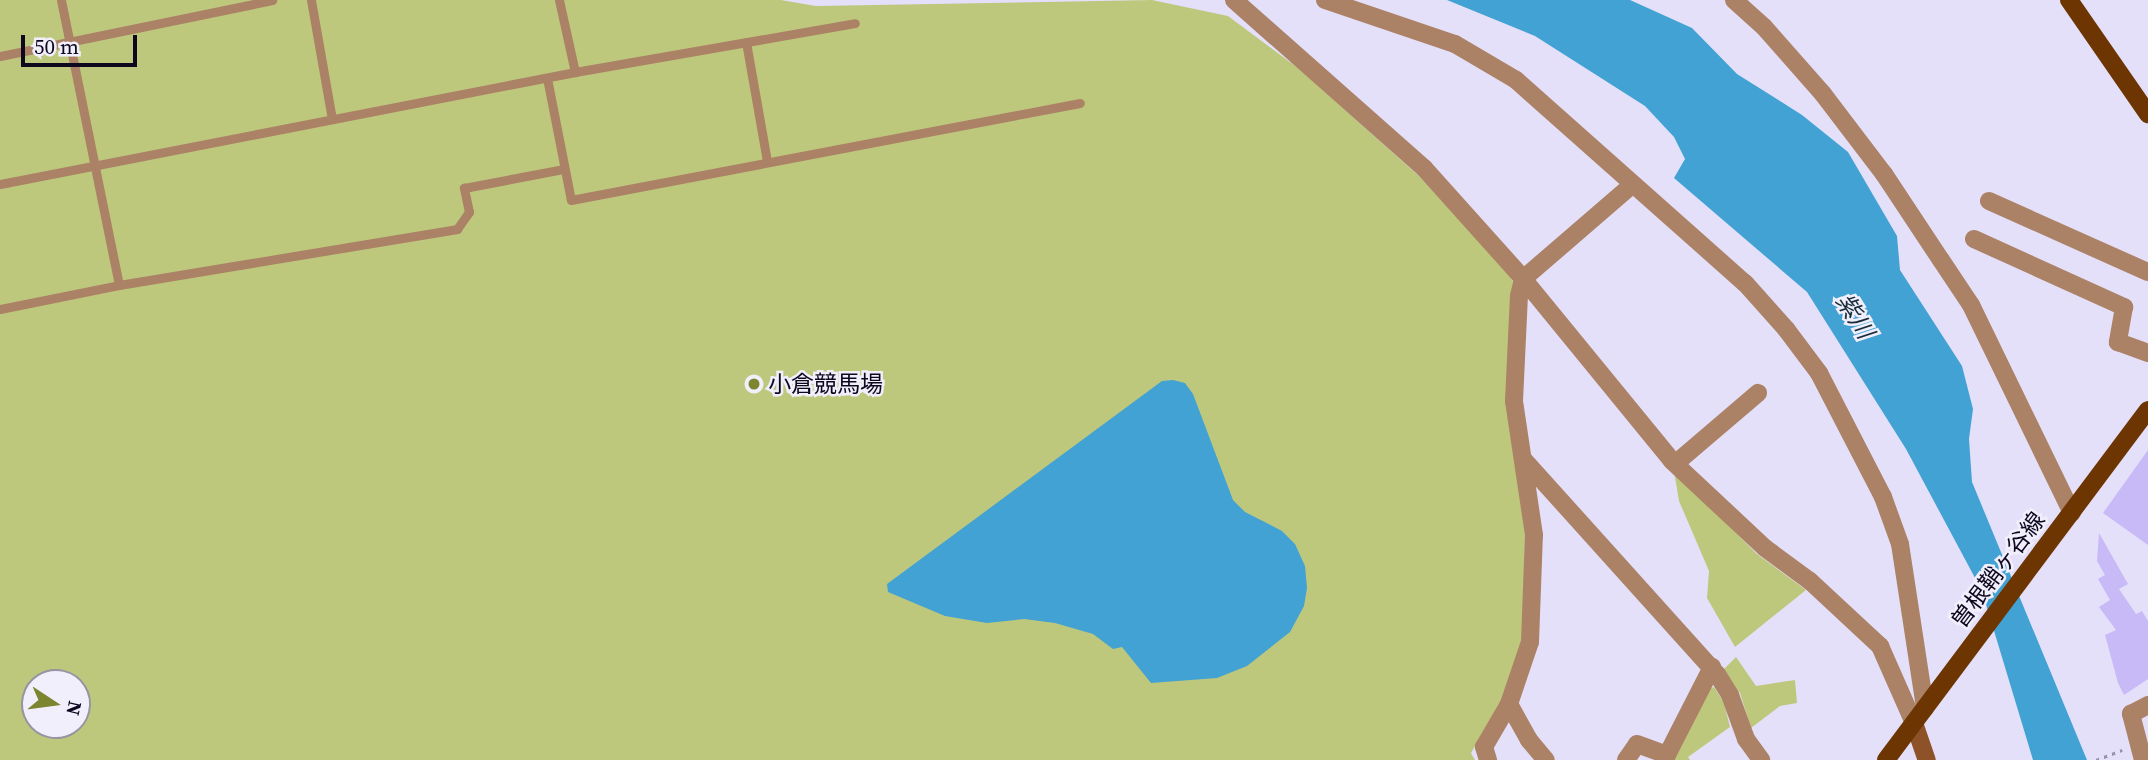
<!DOCTYPE html>
<meta charset="utf-8">
<style>
body{margin:0}
#map{position:relative;width:2148px;height:760px;overflow:hidden;background:#e5e0fa;font-family:"Source Serif 4","Noto Sans JP",serif}
div>[style]{position:absolute}
.green>*{inset:0;background:#bec87d}
.water>*{inset:0;background:#41a2d3}
.building>*{inset:0;background:#c7baf7}
.path>*{height:2.5px;margin-top:-1.25px;transform-origin:0;background:repeating-linear-gradient(90deg,#9792ab 0 3.5px,transparent 0 8.5px)}
.lane>*{height:9px;margin:-4.5px;padding:0 4.5px;transform-origin:4.5px;border-radius:4.5px;background:#ac8267}
.street>*{height:18px;margin:-9px;padding:0 9px;transform-origin:9px;border-radius:9px;background:#ac8267}
.secondary>*{height:18px;margin:-9px;padding:0 9px;transform-origin:9px;border-radius:9px;background:#8d5227}
.primary>*{height:18px;margin:-9px;padding:0 9px;transform-origin:9px;border-radius:9px;background:#6d3501}
.dots>*{width:19px;height:19px;translate:-50% -50%;box-sizing:border-box;border:4px solid #f1effc;border-radius:50%}
span{translate:-50% -50%;white-space:nowrap;text-align:center;line-height:1.15;-webkit-text-stroke:5px #f1effc;paint-order:stroke}
.poi-label{font-size:23px;color:#0e081e}
.left{translate:0 -50%;text-align:left}
.street-label{font-size:23px;color:#0e081e}
.water-label{font-size:24px;color:#192e3a;font-style:italic}
.north{position:absolute;left:21px;top:669px;width:70px;height:70px;box-sizing:border-box;background:#f1effc;border:2px solid #9693a3;border-radius:50%;rotate:103deg;font-size:19px;font-weight:700;line-height:28px;text-align:center;color:#0e081e}
.north::after{content:'';display:block;margin:auto;width:24px;height:32px;background:#7d8531;clip-path:polygon(50% 0,100% 100%,50% 72%,0 100%)}
.scale{position:absolute;left:21px;top:35px;width:116px;height:32px;box-sizing:border-box;border:4px solid #0e081e;border-top:0;padding-left:9px;font-size:21px;line-height:24px;white-space:nowrap;color:#0e081e;-webkit-text-stroke:5px #f1effc;paint-order:stroke}
</style>
<div id="map">
<div class="green">
<i style="clip-path:polygon(evenodd,0 0,781px 0,816px 6px,1152px 0,1228px 16px,1298px 68px,1420px 177px,1507px 271px,1513px 282px,1510px 367px,1525px 523px,1524px 638px,1509px 689px,1471px 753px,1475px 760px,0 760px,0 0,35px 683px,77px 683px,77px 725px,35px 725px,35px 683px)"></i>
<i style="clip-path:polygon(1674px 471px,1757px 554px,1806px 590px,1735px 647px,1707px 598px,1709px 571px,1679px 501px)"></i>
<i style="clip-path:polygon(1736px 657px,1756px 686px,1795px 680px,1797px 703px,1780px 706px,1751px 728px,1740px 693px,1723px 670px)"></i>
<i style="clip-path:polygon(1714px 687px,1724px 703px,1730px 727px,1688px 757px,1690px 760px,1672px 760px,1708px 689px)"></i>
</div>
<div class="water">
<i style="clip-path:polygon(1447px 0,1630px 0,1692px 28px,1737px 74px,1802px 115px,1848px 152px,1897px 236px,1900px 270px,1962px 366px,1973px 409px,1969px 439px,1972px 482px,2087px 760px,2033px 760px,1982px 591px,1906px 449px,1807px 292px,1674px 178px,1685px 159px,1674px 137px,1645px 106px,1535px 36px)"></i>
<i style="clip-path:polygon(1173px 380px,1185px 383px,1193px 394px,1233px 500px,1245px 512px,1282px 531px,1295px 544px,1305px 566px,1307px 588px,1304px 606px,1290px 632px,1247px 666px,1217px 678px,1151px 683px,1122px 647px,1113px 649px,1093px 634px,1055px 623px,1024px 619px,987px 623px,945px 616px,888px 592px,887px 584px,1162px 381px)"></i>
</div>
<div class="building">
<i style="clip-path:polygon(2148px 450px,2148px 545px,2103px 513px)"></i>
<i style="clip-path:polygon(2099px 533px,2128px 584px,2119px 589px,2136px 614px,2142px 611px,2148px 621px,2148px 679px,2124px 695px,2118px 683px,2105px 635px,2116px 630px,2099px 607px,2110px 600px,2098px 579px,2105px 575px,2097px 561px)"></i>
</div>
<div class="path">
<i style="left:2096px;top:760px;width:28px;rotate:-21deg"></i>
</div>
<div class="lane">
<i style="left:61px;top:0;width:291px;rotate:78.5deg"></i>
<i style="left:311px;top:0;width:121px;rotate:80deg"></i>
<i style="left:559px;top:0;width:74px;rotate:77.5deg"></i>
<i style="left:746px;top:42px;width:121px;rotate:80deg"></i>
<i style="left:0;top:56px;width:278px;rotate:-11.6deg"></i>
<i style="left:547px;top:78px;width:124px;rotate:78.9deg"></i>
<i style="left:571px;top:200px;width:518px;rotate:-10.79deg"></i>
<i style="left:0;top:184px;width:586px;rotate:-11.02deg"></i>
<i style="left:575px;top:72px;width:284px;rotate:-9.9deg"></i>
<i style="left:0;top:309px;width:121px;rotate:-11.4deg"></i>
<i style="left:119px;top:285px;width:343px;rotate:-9.4deg"></i>
<i style="left:457px;top:229px;width:21px;rotate:-55deg"></i>
<i style="left:469px;top:212px;width:25px;rotate:-102deg"></i>
<i style="left:464px;top:188px;width:102px;rotate:-10.8deg"></i>
</div>
<div class="street">
<i style="left:1234px;top:0;width:254px;rotate:41.5deg"></i>
<i style="left:1424px;top:168px;width:144px;rotate:48.1deg"></i>
<i style="left:1520px;top:275px;width:240px;rotate:50.7deg"></i>
<i style="left:1672px;top:461px;width:127px;rotate:43.1deg"></i>
<i style="left:1765px;top:548px;width:56px;rotate:36.3deg"></i>
<i style="left:1810px;top:581px;width:96px;rotate:42.9deg"></i>
<i style="left:1880px;top:646px;width:84px;rotate:66.2deg"></i>
<i style="left:1325px;top:0;width:137px;rotate:18.7deg"></i>
<i style="left:1455px;top:44px;width:71px;rotate:30.5deg"></i>
<i style="left:1516px;top:80px;width:306px;rotate:41.6deg"></i>
<i style="left:1745px;top:283px;width:62px;rotate:48.3deg"></i>
<i style="left:1786px;top:329px;width:55px;rotate:53.1deg"></i>
<i style="left:1819px;top:373px;width:140px;rotate:62.7deg"></i>
<i style="left:1883px;top:497px;width:50px;rotate:70.1deg"></i>
<i style="left:1900px;top:544px;width:166px;rotate:81.3deg"></i>
<i style="left:1734px;top:0;width:40px;rotate:42deg"></i>
<i style="left:1764px;top:27px;width:89px;rotate:48.6deg"></i>
<i style="left:1823px;top:94px;width:101px;rotate:52.7deg"></i>
<i style="left:1884px;top:174px;width:103px;rotate:56.5deg"></i>
<i style="left:1941px;top:260px;width:54px;rotate:56.3deg"></i>
<i style="left:1971px;top:305px;width:231px;rotate:64.1deg"></i>
<i style="left:1989px;top:201px;width:174px;rotate:24.1deg"></i>
<i style="left:1974px;top:239px;width:165px;rotate:24.4deg"></i>
<i style="left:2124px;top:307px;width:36px;rotate:100deg"></i>
<i style="left:2118px;top:342px;width:32px;rotate:20deg"></i>
<i style="left:1524px;top:460px;width:288px;rotate:48deg"></i>
<i style="left:1717px;top:674px;width:25px;rotate:58deg"></i>
<i style="left:1730px;top:695px;width:47px;rotate:70deg"></i>
<i style="left:1746px;top:739px;width:26px;rotate:54deg"></i>
<i style="left:1676px;top:463px;width:108px;rotate:-40.5deg"></i>
<i style="left:1509px;top:704px;width:41px;rotate:60.9deg"></i>
<i style="left:1529px;top:740px;width:26px;rotate:50deg"></i>
<i style="left:1488px;top:760px;width:14px;rotate:-107deg"></i>
<i style="left:1484px;top:747px;width:50px;rotate:-59.8deg"></i>
<i style="left:1509px;top:704px;width:65px;rotate:-71.3deg"></i>
<i style="left:1530px;top:642px;width:107px;rotate:-87.9deg"></i>
<i style="left:1534px;top:535px;width:135px;rotate:-98.5deg"></i>
<i style="left:1514px;top:401px;width:105px;rotate:-87.3deg"></i>
<i style="left:1519px;top:296px;width:17px;rotate:-77deg"></i>
<i style="left:1523px;top:279px;width:145px;rotate:-40.8deg"></i>
<i style="left:1626px;top:760px;width:19px;rotate:-55deg"></i>
<i style="left:1637px;top:744px;width:32px;rotate:20deg"></i>
<i style="left:1667px;top:755px;width:99px;rotate:-62.9deg"></i>
<i style="left:2143px;top:760px;width:48px;rotate:-104.6deg"></i>
<i style="left:2131px;top:714px;width:19px;rotate:-28deg"></i>
</div>
<div class="secondary">
<i style="left:1914px;top:723px;width:39px;rotate:71deg"></i>
</div>
<div class="primary">
<i style="left:2069px;top:0;width:139px;rotate:55.3deg"></i>
<i style="left:1886px;top:760px;width:437px;rotate:-53.2deg"></i>
</div>
<div class="dots">
<i style="left:754px;top:384px;background:#7d8531"></i>
</div>
<div class="poi-label">
<span class="left" style="left:768px;top:384px">小倉競馬場</span>
</div>
<div class="street-label">
<span style="left:1998px;top:570px;rotate:-53deg">曽根鞘ヶ谷線</span>
</div>
<div class="water-label">
<span style="left:1855px;top:316px;rotate:58deg">紫川</span>
</div>
<div class="north">N</div>
<div class="scale">50 m</div>
</div>
